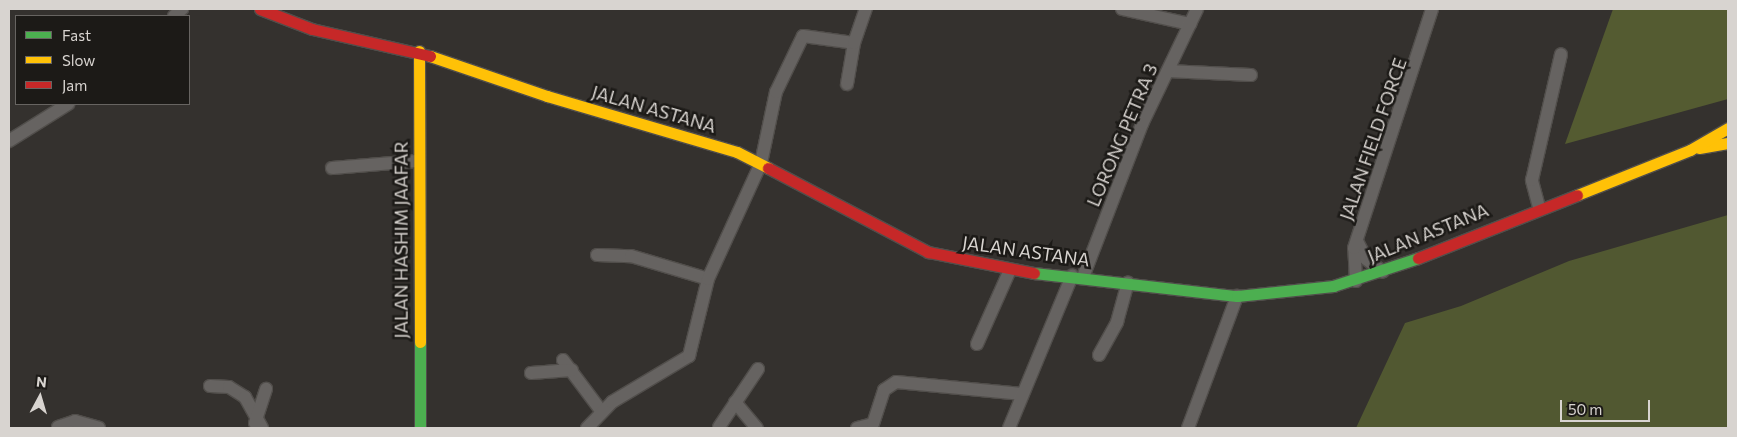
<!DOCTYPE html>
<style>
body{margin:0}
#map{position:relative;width:1737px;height:437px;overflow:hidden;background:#34312e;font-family:Commissioner,sans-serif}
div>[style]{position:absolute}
.green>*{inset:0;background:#515831}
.forest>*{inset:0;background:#545b31}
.roads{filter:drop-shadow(1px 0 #514e4b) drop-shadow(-1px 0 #514e4b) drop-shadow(0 1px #514e4b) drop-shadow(0 -1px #514e4b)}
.street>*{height:12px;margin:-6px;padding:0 6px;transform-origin:6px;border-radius:6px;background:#666361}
.fast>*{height:11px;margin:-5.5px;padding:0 5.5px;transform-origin:5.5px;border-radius:5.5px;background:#4caf50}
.slow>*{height:11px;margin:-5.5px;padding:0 5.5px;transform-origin:5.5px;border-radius:5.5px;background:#ffc107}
.jam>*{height:11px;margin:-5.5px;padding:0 5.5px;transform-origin:5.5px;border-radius:5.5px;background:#c62828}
span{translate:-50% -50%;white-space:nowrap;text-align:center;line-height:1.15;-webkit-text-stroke:5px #1c1a17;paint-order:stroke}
.street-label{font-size:18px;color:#d8d4d0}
.frame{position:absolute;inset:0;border:10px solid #d8d4d0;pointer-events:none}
.legend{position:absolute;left:15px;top:15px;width:175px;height:90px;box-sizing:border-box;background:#1c1a17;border:1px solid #676461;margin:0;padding:6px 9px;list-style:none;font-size:15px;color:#d8d4d0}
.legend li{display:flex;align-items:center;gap:10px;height:25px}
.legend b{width:25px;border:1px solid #676461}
.north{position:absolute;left:15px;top:372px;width:50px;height:50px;-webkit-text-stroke:4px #1c1a17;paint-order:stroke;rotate:6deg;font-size:14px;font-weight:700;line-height:20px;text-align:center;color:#d8d4d0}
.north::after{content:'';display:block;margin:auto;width:18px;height:22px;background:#d8d4d0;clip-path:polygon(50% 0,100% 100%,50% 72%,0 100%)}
.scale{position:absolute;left:1560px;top:400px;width:90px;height:22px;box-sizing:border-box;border:2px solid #d8d4d0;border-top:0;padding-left:6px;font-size:15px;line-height:18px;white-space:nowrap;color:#d8d4d0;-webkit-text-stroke:4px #1c1a17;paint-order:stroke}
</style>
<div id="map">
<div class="green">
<i style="clip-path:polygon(1728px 215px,1728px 428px,1356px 428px,1405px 323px,1461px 306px,1569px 261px)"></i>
</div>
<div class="forest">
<i style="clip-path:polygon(1613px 9px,1728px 9px,1728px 99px,1565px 144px)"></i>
</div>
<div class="roads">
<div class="street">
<i style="left:1122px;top:9px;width:70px;rotate:12.4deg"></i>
<i style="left:174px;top:16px;width:11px;rotate:-41deg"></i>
<i style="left:1168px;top:71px;width:83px;rotate:2.8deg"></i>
<i style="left:847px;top:84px;width:42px;rotate:-80.3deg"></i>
<i style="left:9px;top:141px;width:70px;rotate:-32.1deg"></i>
<i style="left:332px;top:168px;width:85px;rotate:-4.7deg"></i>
<i style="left:1539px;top:207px;width:28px;rotate:-105deg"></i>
<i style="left:1532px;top:180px;width:129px;rotate:-77deg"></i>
<i style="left:1357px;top:241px;width:20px;rotate:63deg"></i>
<i style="left:1366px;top:259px;width:21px;rotate:37deg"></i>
<i style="left:597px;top:255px;width:34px;rotate:2deg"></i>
<i style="left:631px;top:256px;width:80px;rotate:16.6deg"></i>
<i style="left:1083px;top:277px;width:164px;rotate:-68.9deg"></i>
<i style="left:1142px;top:124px;width:127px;rotate:-64.4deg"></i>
<i style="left:1356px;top:281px;width:33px;rotate:-93deg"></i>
<i style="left:1354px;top:248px;width:251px;rotate:-71.9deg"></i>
<i style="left:977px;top:344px;width:81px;rotate:-66deg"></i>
<i style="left:1099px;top:355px;width:38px;rotate:-61deg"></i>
<i style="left:1117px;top:322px;width:41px;rotate:-74.6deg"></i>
<i style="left:563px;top:360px;width:65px;rotate:53.1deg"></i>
<i style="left:531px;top:373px;width:41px;rotate:-4.2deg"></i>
<i style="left:210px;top:386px;width:19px;rotate:3deg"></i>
<i style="left:229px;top:387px;width:19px;rotate:32deg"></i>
<i style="left:245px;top:397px;width:35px;rotate:61deg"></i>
<i style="left:735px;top:402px;width:34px;rotate:50deg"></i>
<i style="left:255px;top:423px;width:36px;rotate:-72deg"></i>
<i style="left:58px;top:427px;width:18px;rotate:-19deg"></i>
<i style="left:75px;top:421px;width:25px;rotate:16deg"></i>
<i style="left:719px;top:427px;width:70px;rotate:-56.1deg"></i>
<i style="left:587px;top:428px;width:36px;rotate:-46deg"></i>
<i style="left:612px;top:402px;width:90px;rotate:-30.9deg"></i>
<i style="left:689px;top:356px;width:79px;rotate:-76.1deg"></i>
<i style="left:708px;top:279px;width:128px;rotate:-65.4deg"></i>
<i style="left:761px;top:163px;width:73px;rotate:-78.1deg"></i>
<i style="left:776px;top:92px;width:62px;rotate:-64.3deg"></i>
<i style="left:803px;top:36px;width:51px;rotate:7.8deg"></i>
<i style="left:854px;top:43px;width:36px;rotate:-71deg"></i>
<i style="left:857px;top:428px;width:16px;rotate:-14deg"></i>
<i style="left:873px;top:424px;width:36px;rotate:-72deg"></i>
<i style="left:884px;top:390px;width:14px;rotate:-34deg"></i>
<i style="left:896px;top:382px;width:127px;rotate:5.4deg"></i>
<i style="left:1009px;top:428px;width:165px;rotate:-67.5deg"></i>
<i style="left:1188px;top:428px;width:141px;rotate:-69.6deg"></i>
</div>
<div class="fast">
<i style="left:1034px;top:273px;width:204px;rotate:6.5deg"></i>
<i style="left:1237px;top:296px;width:97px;rotate:-5.9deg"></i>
<i style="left:1333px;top:286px;width:89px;rotate:-18.2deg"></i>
<i style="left:420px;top:342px;width:86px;rotate:90deg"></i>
</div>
<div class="slow">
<i style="left:419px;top:51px;width:291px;rotate:89.8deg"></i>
<i style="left:430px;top:56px;width:124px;rotate:18.9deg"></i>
<i style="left:547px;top:96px;width:198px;rotate:16.4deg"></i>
<i style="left:737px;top:152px;width:35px;rotate:27deg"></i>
<i style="left:1699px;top:148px;width:29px;rotate:-10deg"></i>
<i style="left:1577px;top:195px;width:122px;rotate:-21.7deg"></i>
<i style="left:1690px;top:150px;width:44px;rotate:-30.1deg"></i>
</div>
<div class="jam">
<i style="left:260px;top:9px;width:56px;rotate:21deg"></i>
<i style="left:312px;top:29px;width:121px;rotate:12.9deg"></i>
<i style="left:768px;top:168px;width:181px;rotate:27.7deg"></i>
<i style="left:928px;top:252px;width:108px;rotate:11.2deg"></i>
<i style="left:1418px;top:258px;width:171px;rotate:-21.6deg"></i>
</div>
</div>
<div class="street-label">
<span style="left:654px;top:109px;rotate:16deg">JALAN ASTANA</span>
<span style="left:1122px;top:135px;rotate:-67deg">LORONG PETRA 3</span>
<span style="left:1373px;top:139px;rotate:-71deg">JALAN FIELD FORCE</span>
<span style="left:1428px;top:233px;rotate:-22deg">JALAN ASTANA</span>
<span style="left:401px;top:240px;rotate:-90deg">JALAN HASHIM JAAFAR</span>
<span style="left:1026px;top:251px;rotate:8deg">JALAN ASTANA</span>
</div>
<div class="frame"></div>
<ul class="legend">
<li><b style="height:6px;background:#4caf50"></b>Fast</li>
<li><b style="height:6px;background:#ffc107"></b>Slow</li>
<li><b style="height:6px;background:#c62828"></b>Jam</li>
</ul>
<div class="north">N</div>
<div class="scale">50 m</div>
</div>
